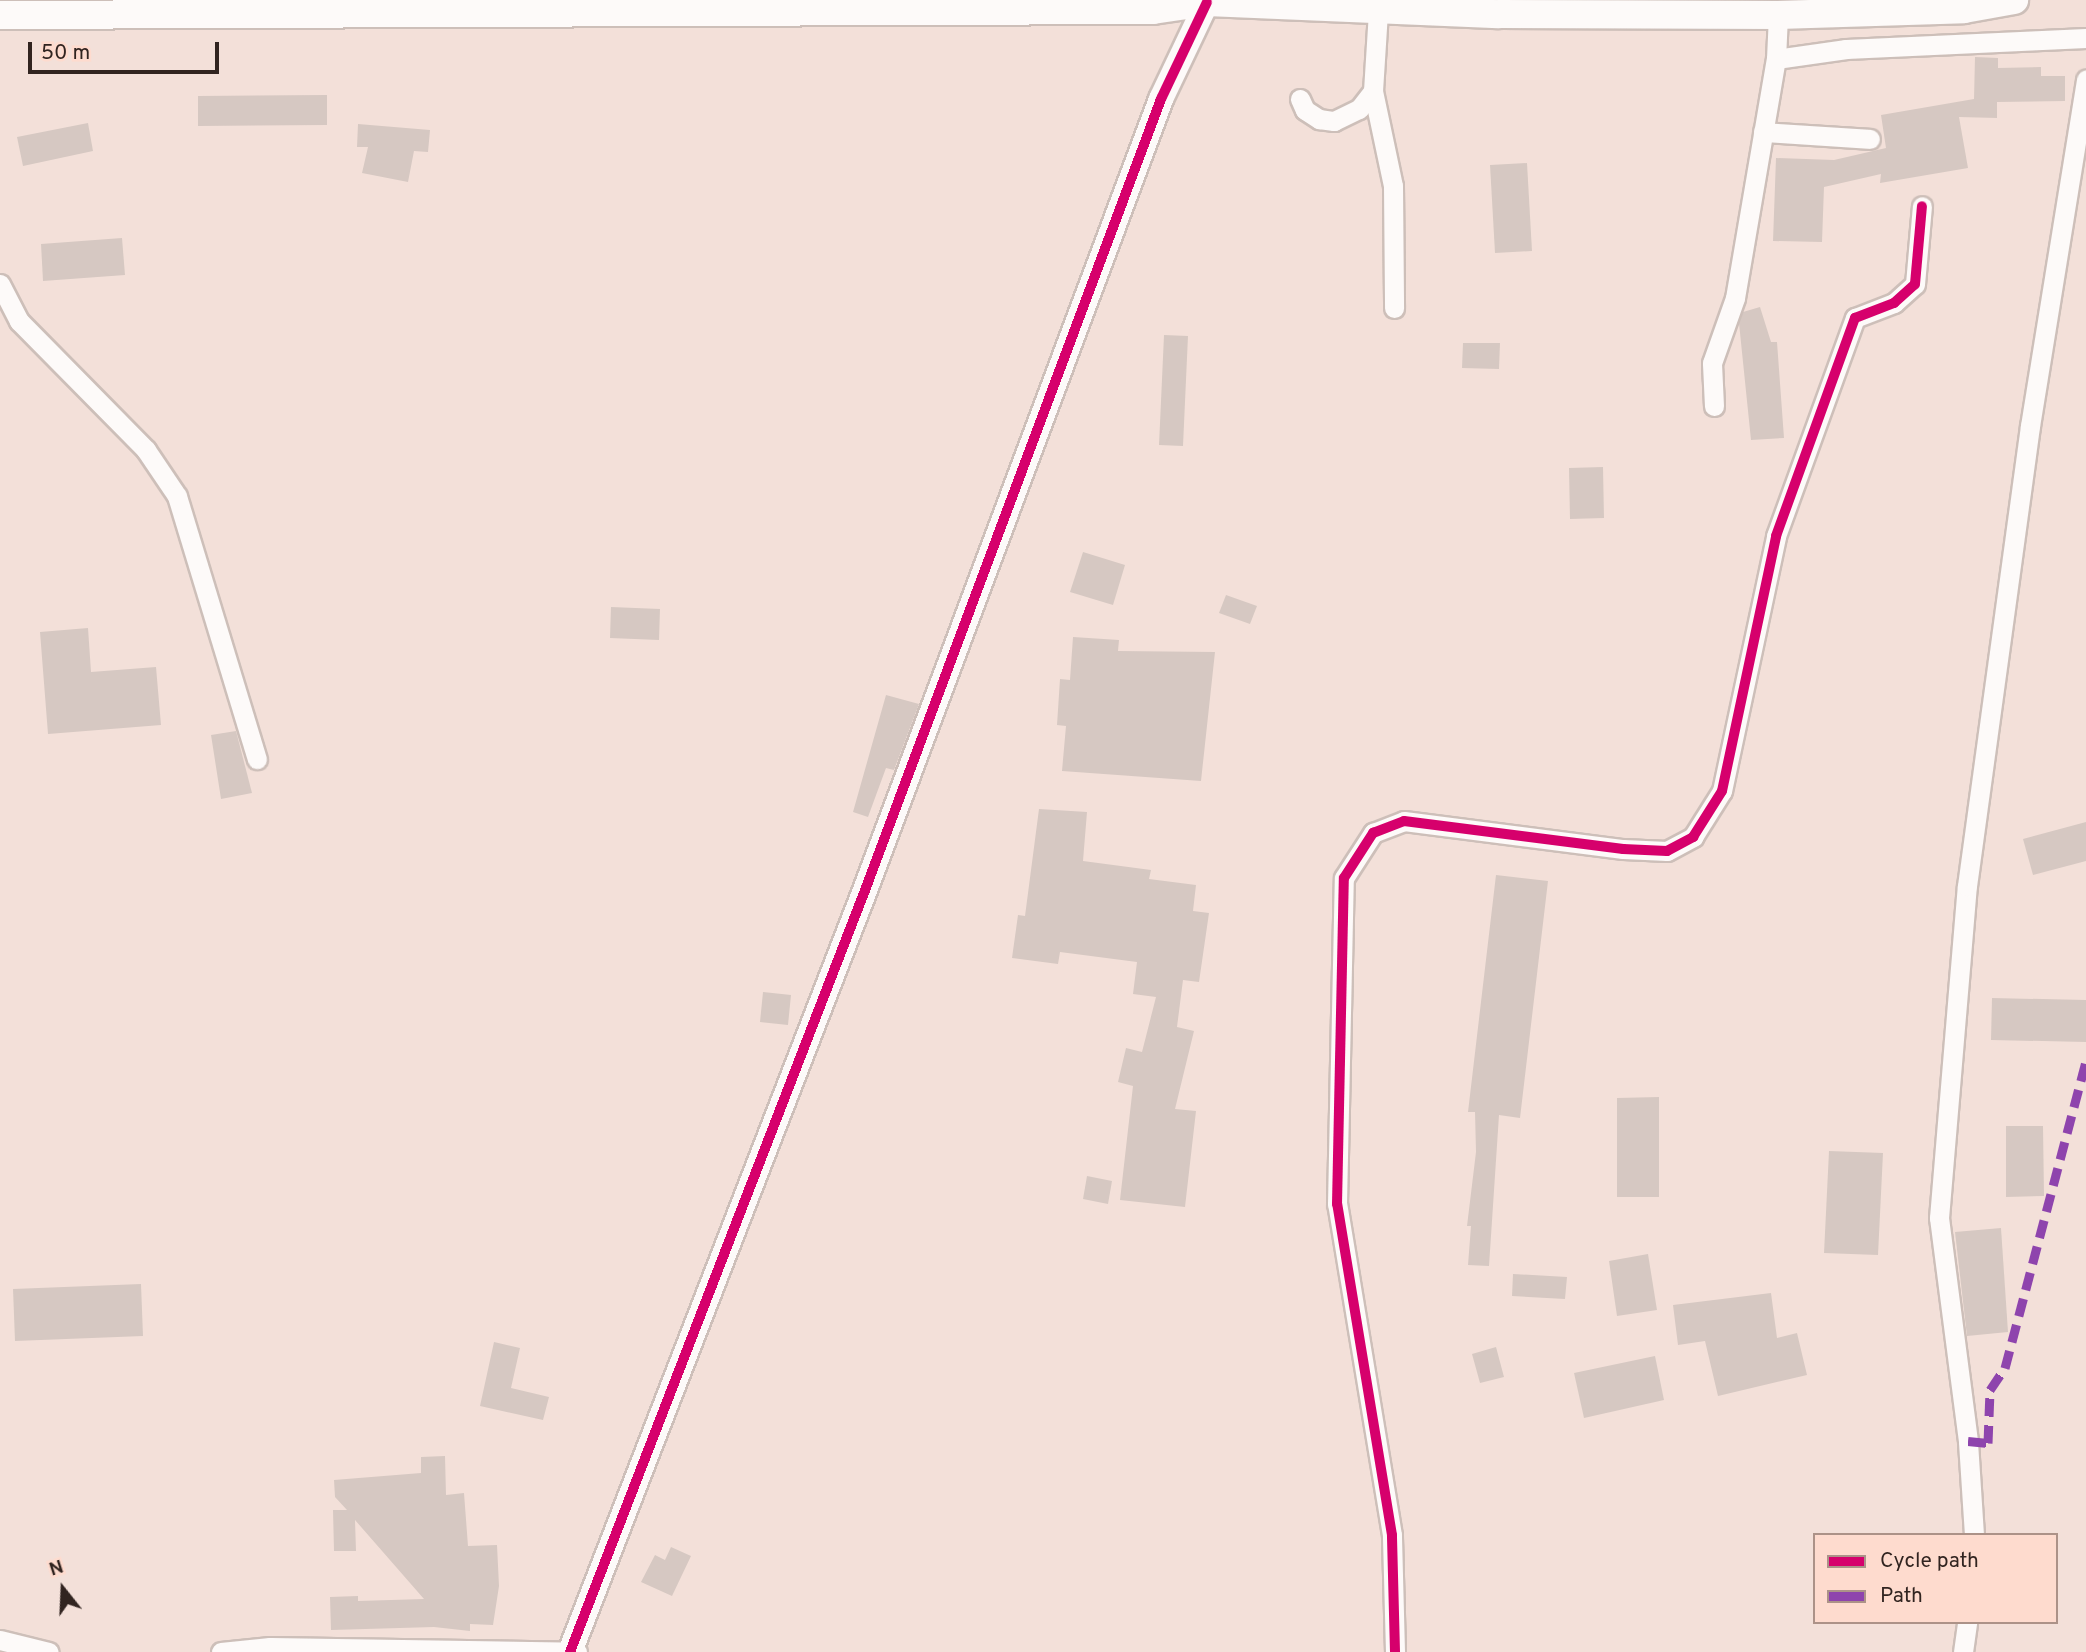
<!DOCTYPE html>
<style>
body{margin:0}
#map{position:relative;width:2086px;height:1652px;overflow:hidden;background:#f3e0d9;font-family:Overpass,sans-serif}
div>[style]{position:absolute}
.building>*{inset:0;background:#d6c8c2}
.roads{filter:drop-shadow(2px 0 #cdbfb9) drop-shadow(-2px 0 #cdbfb9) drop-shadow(0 2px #cdbfb9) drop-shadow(0 -2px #cdbfb9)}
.minor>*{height:19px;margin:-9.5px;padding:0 9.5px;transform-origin:9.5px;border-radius:9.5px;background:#fdfaf9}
.tertiary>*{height:24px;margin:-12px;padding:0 12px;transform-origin:12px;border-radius:12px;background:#fdfaf9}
.secondary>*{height:28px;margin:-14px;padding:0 14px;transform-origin:14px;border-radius:14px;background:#fdfaf9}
.quiet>*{height:9px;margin-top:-4.5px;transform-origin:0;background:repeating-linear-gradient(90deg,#8e44ad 0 18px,transparent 0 27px)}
.cycleway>*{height:10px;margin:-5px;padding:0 5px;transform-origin:5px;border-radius:5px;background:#d6006c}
span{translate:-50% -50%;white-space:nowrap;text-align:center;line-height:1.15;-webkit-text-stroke:6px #fedbce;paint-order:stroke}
.legend{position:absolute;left:1813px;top:1533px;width:245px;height:91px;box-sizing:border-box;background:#fedbce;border:2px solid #ac9288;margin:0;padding:9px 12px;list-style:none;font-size:21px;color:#312420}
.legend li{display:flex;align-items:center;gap:14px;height:35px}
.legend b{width:35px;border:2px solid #ac9288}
.north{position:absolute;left:28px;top:1554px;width:70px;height:70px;-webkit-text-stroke:5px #fedbce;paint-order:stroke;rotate:342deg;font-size:19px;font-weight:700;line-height:28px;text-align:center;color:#312420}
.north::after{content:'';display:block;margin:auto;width:24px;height:32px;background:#312420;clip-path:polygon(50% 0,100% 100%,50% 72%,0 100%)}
.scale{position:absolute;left:28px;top:42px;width:191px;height:32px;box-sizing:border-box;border:4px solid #312420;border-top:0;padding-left:9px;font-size:21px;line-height:24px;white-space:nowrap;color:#312420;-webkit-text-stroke:5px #fedbce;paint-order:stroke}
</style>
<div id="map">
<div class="building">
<i style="clip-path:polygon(1975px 57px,1998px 58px,1998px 68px,2041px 67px,2041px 76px,2065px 76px,2065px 101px,1997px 102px,1997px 118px,1959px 117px,1968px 168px,1880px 183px,1881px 174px,1824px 187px,1822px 242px,1773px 241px,1776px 158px,1834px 160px,1886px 148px,1881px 115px,1974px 99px)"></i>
<i style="clip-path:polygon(327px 95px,327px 125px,198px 126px,198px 96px)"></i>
<i style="clip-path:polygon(88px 123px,93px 151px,23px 166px,17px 137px)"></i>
<i style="clip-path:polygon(358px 124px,430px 130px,428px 152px,414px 151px,408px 182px,362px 173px,368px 147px,357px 147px)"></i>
<i style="clip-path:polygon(1527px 163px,1532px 251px,1495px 253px,1490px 165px)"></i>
<i style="clip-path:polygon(122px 238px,125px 275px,43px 281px,41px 244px)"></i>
<i style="clip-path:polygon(1760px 307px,1771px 342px,1777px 342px,1784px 438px,1751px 440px,1739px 323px,1743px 312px)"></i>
<i style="clip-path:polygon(1164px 335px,1188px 336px,1183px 446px,1159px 445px)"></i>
<i style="clip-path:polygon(1463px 343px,1500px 343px,1499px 369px,1462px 368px)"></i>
<i style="clip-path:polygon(1603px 467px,1604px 518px,1570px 519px,1569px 468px)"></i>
<i style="clip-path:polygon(1083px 552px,1125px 565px,1113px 605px,1070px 592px)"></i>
<i style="clip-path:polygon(1226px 595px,1257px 606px,1250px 624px,1219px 613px)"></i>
<i style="clip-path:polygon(611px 607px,660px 609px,659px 640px,610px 638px)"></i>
<i style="clip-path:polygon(88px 628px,91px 672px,156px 667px,161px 725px,48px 734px,40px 632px)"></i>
<i style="clip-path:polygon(1073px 637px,1119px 640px,1118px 651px,1215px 652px,1201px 781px,1062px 771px,1066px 726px,1057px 725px,1060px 679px,1070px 680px)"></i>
<i style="clip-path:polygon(886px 695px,919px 704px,894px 770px,886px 768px,868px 817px,853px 812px)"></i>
<i style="clip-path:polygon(236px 731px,252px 793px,221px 799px,211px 735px)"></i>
<i style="clip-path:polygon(1039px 809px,1087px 812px,1083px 861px,1151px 870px,1149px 879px,1196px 885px,1193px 911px,1209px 913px,1199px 982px,1183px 980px,1177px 1027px,1194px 1031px,1175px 1109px,1196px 1111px,1185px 1207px,1120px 1200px,1133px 1086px,1118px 1082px,1126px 1048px,1142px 1052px,1156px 997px,1133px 994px,1137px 962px,1060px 952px,1058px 964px,1012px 958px,1018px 915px,1025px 916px)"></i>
<i style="clip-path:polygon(2086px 822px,2086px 861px,2033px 875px,2023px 839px)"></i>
<i style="clip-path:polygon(1496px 875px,1548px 881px,1520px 1118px,1499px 1115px,1489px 1266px,1468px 1265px,1471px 1226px,1467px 1226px,1476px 1152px,1475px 1112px,1468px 1112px)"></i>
<i style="clip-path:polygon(763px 992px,791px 995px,788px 1025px,760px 1022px)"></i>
<i style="clip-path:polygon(1992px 998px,2086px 1000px,2086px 1042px,1991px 1040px)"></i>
<i style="clip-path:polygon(1659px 1097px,1659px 1197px,1617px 1197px,1617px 1098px)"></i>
<i style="clip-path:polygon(2006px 1126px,2043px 1126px,2044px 1196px,2006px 1197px)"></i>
<i style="clip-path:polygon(1829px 1151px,1883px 1153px,1878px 1255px,1824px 1253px)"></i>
<i style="clip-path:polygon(1087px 1176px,1112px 1181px,1108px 1204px,1083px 1199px)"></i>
<i style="clip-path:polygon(2001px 1228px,2008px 1332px,1967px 1336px,1955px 1232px)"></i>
<i style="clip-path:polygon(1648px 1254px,1657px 1310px,1617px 1316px,1609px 1261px)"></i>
<i style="clip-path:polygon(1513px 1274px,1567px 1277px,1565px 1299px,1512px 1296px)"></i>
<i style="clip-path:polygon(141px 1284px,143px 1336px,15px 1341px,13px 1289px)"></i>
<i style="clip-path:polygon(1771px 1293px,1777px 1338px,1797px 1333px,1807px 1375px,1718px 1396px,1705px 1341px,1678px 1345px,1673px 1305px)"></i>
<i style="clip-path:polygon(494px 1342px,520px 1348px,511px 1388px,549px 1397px,543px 1420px,480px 1406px)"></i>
<i style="clip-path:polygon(1496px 1347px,1504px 1377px,1480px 1383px,1472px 1354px)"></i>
<i style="clip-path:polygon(1655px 1356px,1664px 1400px,1584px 1418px,1574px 1373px)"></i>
<i style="clip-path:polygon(445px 1456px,446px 1495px,464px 1493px,468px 1546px,497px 1545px,499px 1586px,493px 1625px,470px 1624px,470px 1631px,434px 1627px,331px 1630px,330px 1597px,358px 1596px,358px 1601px,424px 1599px,355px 1520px,356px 1551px,334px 1551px,333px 1510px,347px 1510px,335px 1497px,334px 1480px,421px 1473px,421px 1457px)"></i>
<i style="clip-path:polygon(671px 1547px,691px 1556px,672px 1596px,641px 1582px,655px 1555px,665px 1560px)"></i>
</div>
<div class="roads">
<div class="minor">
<i style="left:1776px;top:59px;width:71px;rotate:-8.1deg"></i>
<i style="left:1846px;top:49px;width:240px;rotate:-2.6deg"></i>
<i style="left:1373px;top:91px;width:97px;rotate:78.1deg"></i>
<i style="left:1393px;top:186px;width:122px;rotate:89.5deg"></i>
<i style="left:1300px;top:99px;width:12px;rotate:66deg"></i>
<i style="left:1305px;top:110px;width:17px;rotate:33deg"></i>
<i style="left:1319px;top:119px;width:15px;rotate:8deg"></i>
<i style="left:1334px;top:121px;width:28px;rotate:-26deg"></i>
<i style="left:1359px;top:109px;width:23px;rotate:-52deg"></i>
<i style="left:1373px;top:91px;width:80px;rotate:-86.4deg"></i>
<i style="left:1763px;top:132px;width:107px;rotate:3.7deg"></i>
<i style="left:0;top:284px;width:42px;rotate:62.8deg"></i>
<i style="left:19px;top:321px;width:181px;rotate:45.4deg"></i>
<i style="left:146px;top:450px;width:55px;rotate:56deg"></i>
<i style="left:177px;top:496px;width:275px;rotate:73.1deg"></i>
<i style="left:1714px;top:406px;width:43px;rotate:-92.7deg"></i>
<i style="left:1712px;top:363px;width:69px;rotate:-70.5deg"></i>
<i style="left:1735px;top:298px;width:242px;rotate:-80.3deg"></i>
<i style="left:1776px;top:59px;width:44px;rotate:-87.4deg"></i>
<i style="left:1974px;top:1535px;width:94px;rotate:-93.7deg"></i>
<i style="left:1968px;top:1441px;width:225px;rotate:-97.4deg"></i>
<i style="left:1939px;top:1218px;width:333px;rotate:-85.2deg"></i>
<i style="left:1967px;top:886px;width:464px;rotate:-82.2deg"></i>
<i style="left:2030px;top:426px;width:351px;rotate:-80.8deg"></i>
<i style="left:0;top:1640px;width:50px;rotate:13.8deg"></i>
<i style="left:221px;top:1652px;width:49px;rotate:-5.8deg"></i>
<i style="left:270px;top:1647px;width:307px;rotate:0.9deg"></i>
<i style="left:1395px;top:1652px;width:117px;rotate:-91.5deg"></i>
<i style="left:1392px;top:1535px;width:336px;rotate:-99.4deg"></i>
<i style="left:1337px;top:1204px;width:326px;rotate:-88.8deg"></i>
<i style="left:1344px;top:878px;width:54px;rotate:-57.2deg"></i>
<i style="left:1373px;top:833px;width:33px;rotate:-21deg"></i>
<i style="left:1404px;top:821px;width:221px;rotate:7.3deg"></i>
<i style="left:1623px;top:849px;width:44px;rotate:2.6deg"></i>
<i style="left:1667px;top:851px;width:30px;rotate:-28deg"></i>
<i style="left:1693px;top:837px;width:54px;rotate:-57.8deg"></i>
<i style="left:1722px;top:791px;width:261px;rotate:-78deg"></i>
<i style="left:1776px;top:536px;width:232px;rotate:-70.1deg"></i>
<i style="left:1855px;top:318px;width:42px;rotate:-21deg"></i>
<i style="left:1894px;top:303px;width:28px;rotate:-42deg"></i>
<i style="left:1915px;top:284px;width:78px;rotate:-84.9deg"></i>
<i style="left:1963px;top:1652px;width:30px;rotate:-82deg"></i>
</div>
<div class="tertiary">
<i style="left:570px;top:1652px;width:814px;rotate:-68.83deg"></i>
<i style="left:864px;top:893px;width:848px;rotate:-69.49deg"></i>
<i style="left:1161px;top:99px;width:107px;rotate:-64.6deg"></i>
</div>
<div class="secondary">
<i style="left:0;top:15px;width:1153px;rotate:-0.25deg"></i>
<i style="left:1153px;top:10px;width:55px;rotate:-8.4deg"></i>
<i style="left:1207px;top:2px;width:292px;rotate:2.4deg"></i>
<i style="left:1499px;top:14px;width:279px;rotate:0.2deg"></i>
<i style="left:1778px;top:15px;width:186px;rotate:-1.8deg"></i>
<i style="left:1964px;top:9px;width:51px;rotate:-10.2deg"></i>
</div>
</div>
<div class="quiet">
<i style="left:1968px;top:1441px;width:20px;rotate:6deg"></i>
<i style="left:1988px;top:1443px;width:53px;rotate:-87.8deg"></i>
<i style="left:1990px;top:1390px;width:27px;rotate:-56deg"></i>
<i style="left:2005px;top:1368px;width:317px;rotate:-75.2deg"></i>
</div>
<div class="cycleway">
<i style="left:570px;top:1652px;width:814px;rotate:-68.83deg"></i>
<i style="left:864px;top:893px;width:848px;rotate:-69.49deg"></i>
<i style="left:1161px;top:99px;width:107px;rotate:-64.6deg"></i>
<i style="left:1395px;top:1652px;width:117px;rotate:-91.5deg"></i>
<i style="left:1392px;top:1535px;width:336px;rotate:-99.4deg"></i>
<i style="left:1337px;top:1204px;width:326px;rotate:-88.8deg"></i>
<i style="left:1344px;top:878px;width:54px;rotate:-57.2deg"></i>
<i style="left:1373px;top:833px;width:33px;rotate:-21deg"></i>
<i style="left:1404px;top:821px;width:221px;rotate:7.3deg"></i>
<i style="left:1623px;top:849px;width:44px;rotate:2.6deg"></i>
<i style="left:1667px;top:851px;width:30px;rotate:-28deg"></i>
<i style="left:1693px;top:837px;width:54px;rotate:-57.8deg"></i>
<i style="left:1722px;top:791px;width:261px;rotate:-78deg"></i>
<i style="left:1776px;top:536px;width:232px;rotate:-70.1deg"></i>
<i style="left:1855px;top:318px;width:42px;rotate:-21deg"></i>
<i style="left:1894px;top:303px;width:28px;rotate:-42deg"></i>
<i style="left:1915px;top:284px;width:78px;rotate:-84.9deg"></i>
</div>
<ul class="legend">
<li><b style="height:9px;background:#d6006c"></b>Cycle path</li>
<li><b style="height:9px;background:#8e44ad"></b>Path</li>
</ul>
<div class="north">N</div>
<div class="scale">50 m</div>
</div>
